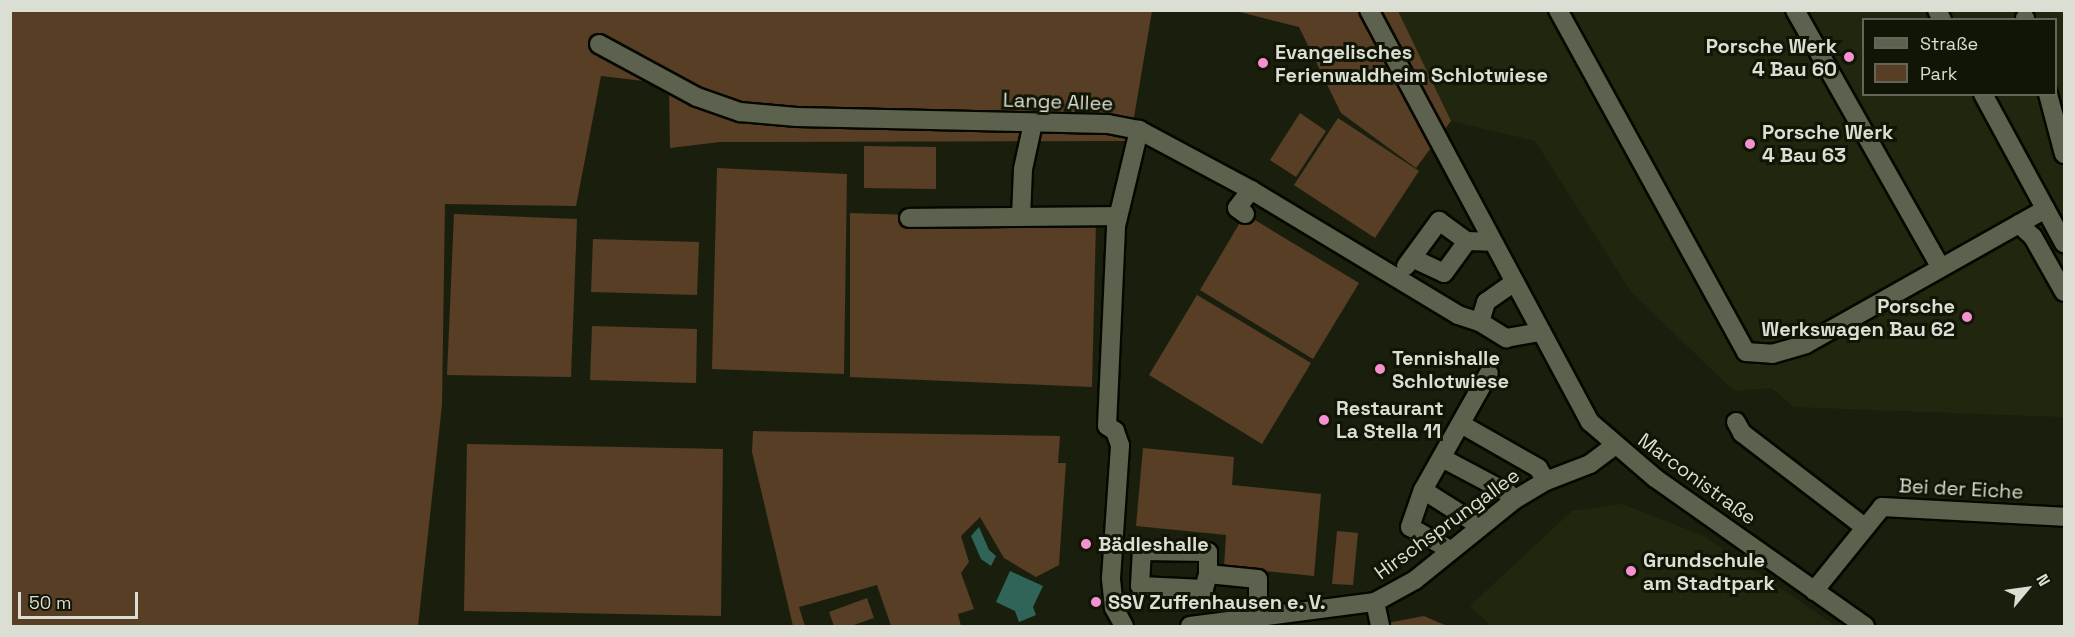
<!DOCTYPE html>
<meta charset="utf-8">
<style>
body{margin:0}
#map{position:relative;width:2075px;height:637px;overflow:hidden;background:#1a1f0d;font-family:"Space Grotesk",sans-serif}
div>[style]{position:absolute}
.built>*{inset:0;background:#21270e}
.green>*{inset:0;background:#573e25}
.water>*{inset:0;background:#316458}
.roads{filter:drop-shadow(2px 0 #060800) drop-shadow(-2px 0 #060800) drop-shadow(0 2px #060800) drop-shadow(0 -2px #060800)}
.minor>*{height:18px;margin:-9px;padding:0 9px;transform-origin:9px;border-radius:9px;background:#5c624d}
.dots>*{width:16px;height:16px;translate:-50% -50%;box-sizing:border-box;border:3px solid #111505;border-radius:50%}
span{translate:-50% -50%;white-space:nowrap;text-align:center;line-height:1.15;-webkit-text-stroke:6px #111505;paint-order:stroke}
.poi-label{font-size:20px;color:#dbded3;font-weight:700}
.right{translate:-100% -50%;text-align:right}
.left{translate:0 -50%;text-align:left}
.street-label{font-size:20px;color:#dbded3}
.frame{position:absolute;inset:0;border:12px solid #dbded3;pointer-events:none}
.legend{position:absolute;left:1862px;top:18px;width:195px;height:78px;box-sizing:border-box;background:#111505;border:2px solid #626557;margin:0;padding:8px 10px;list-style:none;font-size:18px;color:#dbded3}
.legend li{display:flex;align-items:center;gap:12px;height:30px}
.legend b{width:30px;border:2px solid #626557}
.north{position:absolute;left:1997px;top:559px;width:60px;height:60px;-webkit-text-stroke:4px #111505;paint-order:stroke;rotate:61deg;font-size:16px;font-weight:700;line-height:24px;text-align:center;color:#dbded3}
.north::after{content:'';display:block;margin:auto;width:21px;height:27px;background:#dbded3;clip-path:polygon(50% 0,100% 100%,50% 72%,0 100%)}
.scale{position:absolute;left:18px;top:592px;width:120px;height:27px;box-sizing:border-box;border:3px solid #dbded3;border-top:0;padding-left:8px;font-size:18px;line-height:21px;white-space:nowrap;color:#dbded3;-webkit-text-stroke:4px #111505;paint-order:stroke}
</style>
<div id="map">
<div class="built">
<i style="clip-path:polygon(evenodd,1398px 11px,2064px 11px,2064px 417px,1794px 407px,1772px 388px,1734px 391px,1632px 293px,1535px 141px,1451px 121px,1398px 11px,1864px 20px,2056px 20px,2056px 94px,1864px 94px,1864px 20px)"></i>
<i style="clip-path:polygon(1622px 504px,1704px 536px,1836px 626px,1491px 626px,1470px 606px,1572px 511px)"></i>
</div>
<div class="green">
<i style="clip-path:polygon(10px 11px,1152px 11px,1130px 141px,720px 142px,670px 148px,669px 84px,601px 76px,576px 206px,445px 204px,442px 405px,418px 626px,11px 626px)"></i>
<i style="clip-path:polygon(1236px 11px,1398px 11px,1451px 121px,1416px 168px,1341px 113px,1299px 27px)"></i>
<i style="clip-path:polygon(1300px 113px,1326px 131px,1296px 177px,1270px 160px)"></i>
<i style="clip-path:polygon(1338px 118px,1419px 171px,1375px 238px,1294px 185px)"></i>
<i style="clip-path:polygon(864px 146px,936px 147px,936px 189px,864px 188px)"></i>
<i style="clip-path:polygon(717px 168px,847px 174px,844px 374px,712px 369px)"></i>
<i style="clip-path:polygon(850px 213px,1096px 221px,1092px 387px,850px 377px)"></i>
<i style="clip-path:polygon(454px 214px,577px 219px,571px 377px,447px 375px)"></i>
<i style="clip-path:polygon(1245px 214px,1359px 283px,1313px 359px,1200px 290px)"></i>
<i style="clip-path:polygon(593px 239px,699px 242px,697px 295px,591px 292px)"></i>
<i style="clip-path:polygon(1197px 295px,1311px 363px,1262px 444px,1149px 375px)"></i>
<i style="clip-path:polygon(592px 326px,697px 329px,696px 383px,590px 380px)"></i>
<i style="clip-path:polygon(753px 431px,1060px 436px,1058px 463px,1066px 463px,1059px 565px,1036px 577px,1004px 558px,980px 517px,961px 536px,969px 562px,961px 573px,974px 609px,958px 614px,961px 626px,891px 626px,877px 585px,799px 607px,805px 626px,793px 626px,752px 452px)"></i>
<i style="clip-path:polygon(467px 444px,723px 449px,721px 616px,464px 611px)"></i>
<i style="clip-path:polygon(1143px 448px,1234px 457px,1232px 485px,1321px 494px,1314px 576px,1224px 567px,1226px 535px,1136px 526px)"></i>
<i style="clip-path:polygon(1337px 531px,1358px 533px,1353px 585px,1332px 584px)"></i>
<i style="clip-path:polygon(867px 598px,874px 618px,851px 626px,834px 626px,829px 612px)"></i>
<i style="clip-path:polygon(1424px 616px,1447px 626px,1365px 626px,1387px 623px)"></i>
</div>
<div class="water">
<i style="clip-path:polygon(979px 527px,989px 550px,996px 556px,991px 566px,981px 559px,971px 536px)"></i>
<i style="clip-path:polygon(1010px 571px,1043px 586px,1033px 607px,1036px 615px,1019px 622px,1015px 611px,996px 602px)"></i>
</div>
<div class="roads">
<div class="minor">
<i style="left:1369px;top:10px;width:468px;rotate:61.8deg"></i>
<i style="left:1590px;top:422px;width:86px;rotate:40.7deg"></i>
<i style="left:1655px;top:478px;width:257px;rotate:35.2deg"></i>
<i style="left:1558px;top:10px;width:390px;rotate:61.2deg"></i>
<i style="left:1746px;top:352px;width:26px;rotate:4deg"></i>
<i style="left:1772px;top:354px;width:35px;rotate:-16deg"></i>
<i style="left:1806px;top:344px;width:275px;rotate:-29.4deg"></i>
<i style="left:1795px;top:10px;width:296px;rotate:60.5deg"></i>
<i style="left:1937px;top:10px;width:11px;rotate:63deg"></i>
<i style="left:2025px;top:18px;width:2px;rotate:90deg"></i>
<i style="left:599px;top:44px;width:111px;rotate:28.4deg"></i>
<i style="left:697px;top:97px;width:46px;rotate:19.2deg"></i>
<i style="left:740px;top:112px;width:57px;rotate:5deg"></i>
<i style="left:797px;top:117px;width:311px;rotate:1.3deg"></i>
<i style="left:1108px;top:124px;width:32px;rotate:11deg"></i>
<i style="left:1139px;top:130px;width:127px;rotate:28.2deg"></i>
<i style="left:1251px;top:190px;width:242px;rotate:31.1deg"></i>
<i style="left:1458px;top:315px;width:23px;rotate:18deg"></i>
<i style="left:1480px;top:322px;width:31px;rotate:32deg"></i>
<i style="left:1506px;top:338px;width:36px;rotate:-10deg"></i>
<i style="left:1983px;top:94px;width:170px;rotate:61.5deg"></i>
<i style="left:2048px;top:94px;width:62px;rotate:75.1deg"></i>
<i style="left:1245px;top:214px;width:10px;rotate:-143deg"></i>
<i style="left:1237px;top:208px;width:23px;rotate:-52deg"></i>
<i style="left:1021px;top:217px;width:48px;rotate:-87.6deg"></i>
<i style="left:1023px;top:169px;width:47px;rotate:-77.7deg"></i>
<i style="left:909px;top:218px;width:209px;rotate:-0.5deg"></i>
<i style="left:2019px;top:224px;width:19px;rotate:43deg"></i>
<i style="left:2033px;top:237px;width:63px;rotate:60.6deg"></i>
<i style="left:1412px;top:258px;width:35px;rotate:25deg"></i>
<i style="left:1444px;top:273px;width:39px;rotate:-54deg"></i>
<i style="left:1467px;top:241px;width:25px;rotate:2deg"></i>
<i style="left:1406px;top:266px;width:56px;rotate:-53.7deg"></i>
<i style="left:1439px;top:221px;width:34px;rotate:36deg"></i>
<i style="left:1480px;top:322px;width:21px;rotate:-73deg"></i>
<i style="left:1486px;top:302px;width:35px;rotate:-35deg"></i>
<i style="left:1736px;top:422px;width:13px;rotate:61deg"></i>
<i style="left:1742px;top:433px;width:153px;rotate:37.5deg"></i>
<i style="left:1461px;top:424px;width:89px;rotate:29.7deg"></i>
<i style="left:1538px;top:468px;width:15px;rotate:58deg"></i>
<i style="left:1442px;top:458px;width:75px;rotate:27.9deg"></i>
<i style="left:1508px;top:493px;width:9px;rotate:49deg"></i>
<i style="left:1423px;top:490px;width:67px;rotate:32.3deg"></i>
<i style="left:1450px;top:550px;width:46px;rotate:-150.1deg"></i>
<i style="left:1410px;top:527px;width:39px;rotate:-71deg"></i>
<i style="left:1423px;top:490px;width:134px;rotate:-60.6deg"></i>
<i style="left:1208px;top:574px;width:16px;rotate:105deg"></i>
<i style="left:1204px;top:589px;width:64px;rotate:-177.3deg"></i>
<i style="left:1140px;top:586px;width:35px;rotate:-87deg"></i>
<i style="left:1142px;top:551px;width:66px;rotate:0.9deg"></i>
<i style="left:1208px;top:552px;width:22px;rotate:90deg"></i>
<i style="left:1208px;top:574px;width:50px;rotate:5.7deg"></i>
<i style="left:1258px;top:579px;width:38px;rotate:90deg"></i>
<i style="left:1814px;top:591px;width:108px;rotate:-51deg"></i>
<i style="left:1882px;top:507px;width:182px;rotate:3.1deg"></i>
<i style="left:1375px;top:602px;width:25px;rotate:78deg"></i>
<i style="left:1124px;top:626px;width:21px;rotate:-119deg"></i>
<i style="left:1114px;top:608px;width:30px;rotate:-96deg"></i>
<i style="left:1111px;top:578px;width:133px;rotate:-86.1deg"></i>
<i style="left:1120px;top:445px;width:15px;rotate:-110deg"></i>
<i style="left:1115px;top:431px;width:9px;rotate:-148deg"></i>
<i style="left:1107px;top:426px;width:200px;rotate:-87.4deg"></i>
<i style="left:1116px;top:226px;width:99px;rotate:-76.5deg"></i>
<i style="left:1190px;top:626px;width:187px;rotate:-7.4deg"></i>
<i style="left:1375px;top:602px;width:46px;rotate:-28.8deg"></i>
<i style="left:1415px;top:580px;width:127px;rotate:-38.9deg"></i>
<i style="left:1514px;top:500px;width:37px;rotate:-31deg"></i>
<i style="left:1546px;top:481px;width:47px;rotate:-21.1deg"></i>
<i style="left:1590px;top:464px;width:30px;rotate:-37deg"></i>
</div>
</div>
<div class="dots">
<i style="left:1849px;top:57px;background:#f590d1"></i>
<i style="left:1263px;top:63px;background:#f590d1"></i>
<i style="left:1750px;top:144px;background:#f590d1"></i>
<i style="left:1967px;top:317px;background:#f590d1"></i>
<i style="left:1380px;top:369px;background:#f590d1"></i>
<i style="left:1324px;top:420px;background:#f590d1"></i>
<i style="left:1086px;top:544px;background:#f590d1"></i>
<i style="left:1631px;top:571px;background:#f590d1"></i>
<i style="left:1096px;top:602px;background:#f590d1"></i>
</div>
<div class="poi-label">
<span class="right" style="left:1837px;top:58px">Porsche Werk<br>4 Bau 60</span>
<span class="left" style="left:1275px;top:64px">Evangelisches<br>Ferienwaldheim Schlotwiese</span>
<span class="left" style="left:1762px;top:144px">Porsche Werk<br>4 Bau 63</span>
<span class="right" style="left:1955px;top:318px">Porsche<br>Werkswagen Bau 62</span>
<span class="left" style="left:1392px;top:370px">Tennishalle<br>Schlotwiese</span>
<span class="left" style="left:1336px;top:420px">Restaurant<br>La Stella 11</span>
<span class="left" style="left:1098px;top:544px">Bädleshalle</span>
<span class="left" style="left:1643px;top:572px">Grundschule<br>am Stadtpark</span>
<span class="left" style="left:1108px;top:602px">SSV Zuffenhausen e. V.</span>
</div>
<div class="street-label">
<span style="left:1058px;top:102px;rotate:2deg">Lange Allee</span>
<span style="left:1697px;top:479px;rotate:36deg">Marconistraße</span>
<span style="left:1961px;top:489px;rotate:3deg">Bei der Eiche</span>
<span style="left:1447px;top:524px;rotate:-36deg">Hirschsprungallee</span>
</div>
<div class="frame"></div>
<ul class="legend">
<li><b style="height:8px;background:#5c624d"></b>Straße</li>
<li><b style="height:16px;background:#573e25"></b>Park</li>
</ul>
<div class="north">N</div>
<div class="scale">50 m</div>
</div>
